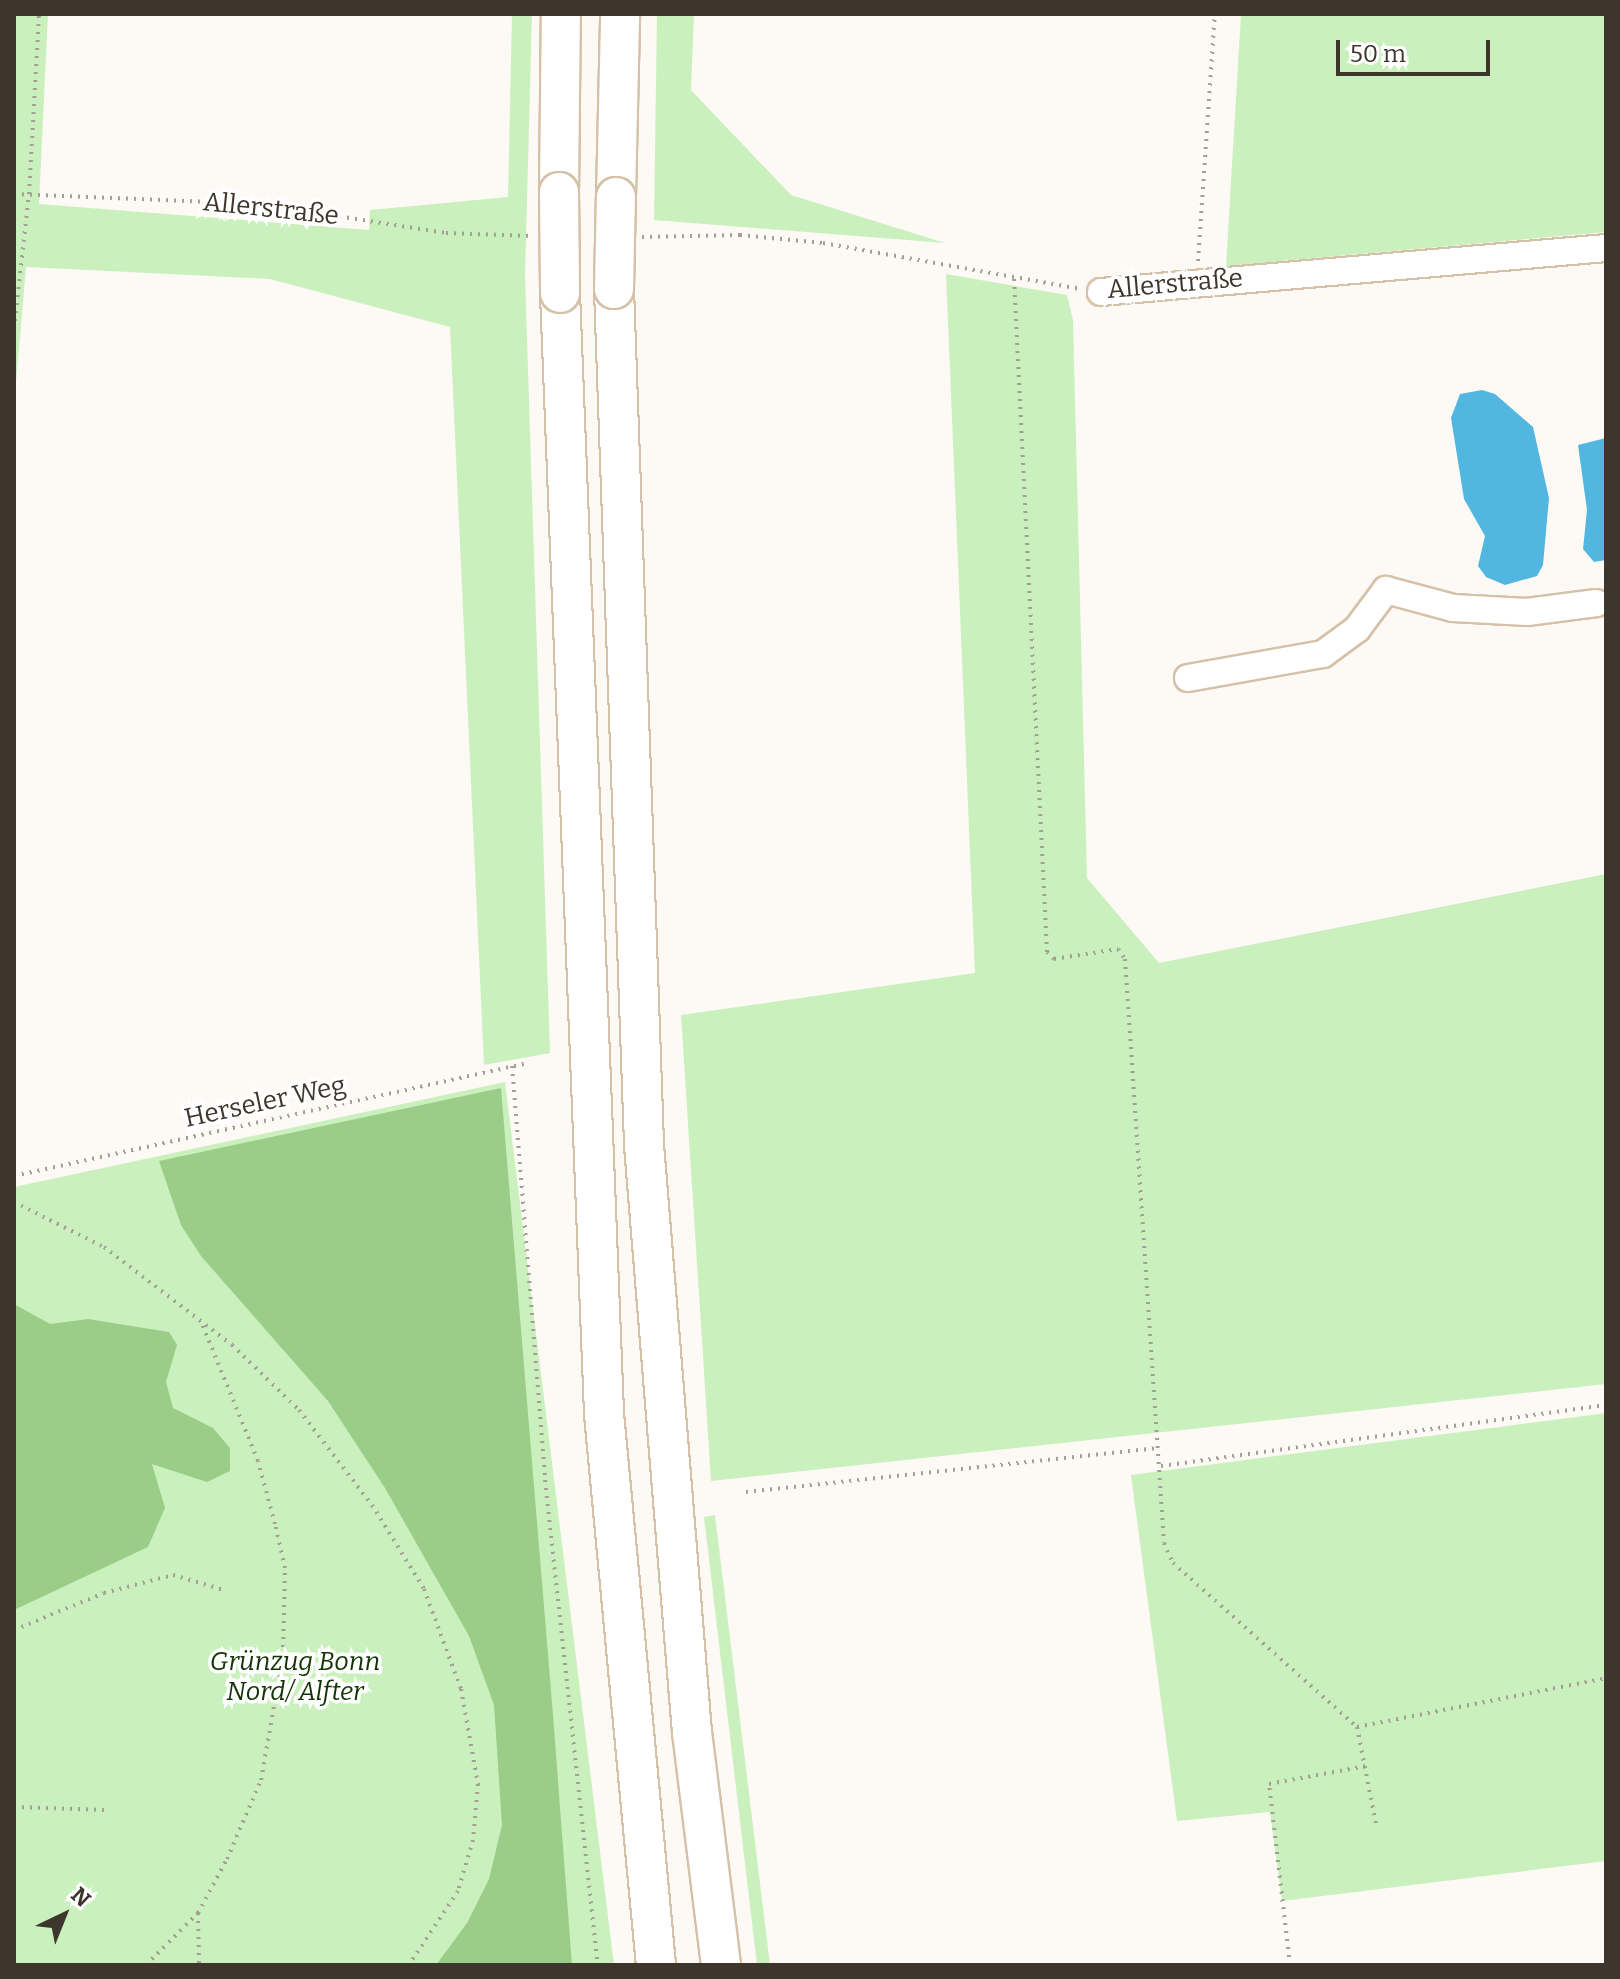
<!DOCTYPE html>
<meta charset="utf-8">
<style>
body{margin:0}
#map{position:relative;width:1620px;height:1979px;overflow:hidden;background:#fdf9f4;font-family:Bitter,serif}
div>[style]{position:absolute}
.green>*{inset:0;background:#caf1bd}
.forest>*{inset:0;background:#9acd87}
.water>*{inset:0;background:#52b7e0}
.path>*{height:4px;margin-top:-2px;transform-origin:0;background:repeating-linear-gradient(90deg,#a49e97 0 2px,transparent 0 8px)}
.roads{filter:drop-shadow(2px 0 #d5c1a8) drop-shadow(-2px 0 #d5c1a8) drop-shadow(0 2px #d5c1a8) drop-shadow(0 -2px #d5c1a8)}
.minor>*{height:26px;margin:-13px;padding:0 13px;transform-origin:13px;border-radius:13px;background:#fff}
.highway>*{height:38px;margin:-19px;padding:0 19px;transform-origin:19px;border-radius:19px;background:#fff}
.bridges{filter:drop-shadow(2px 0 #d5c1a8) drop-shadow(-2px 0 #d5c1a8) drop-shadow(0 2px #d5c1a8) drop-shadow(0 -2px #d5c1a8)}
.highway-bridge>*{height:38px;margin:-19px;padding:0 19px;transform-origin:19px;border-radius:19px;background:#fff}
span{translate:-50% -50%;white-space:nowrap;text-align:center;line-height:1.15;-webkit-text-stroke:7px #fff;paint-order:stroke}
.street-label{font-size:26px;color:#3e362c}
.park-label{font-size:26px;color:#133404;font-style:italic}
.frame{position:absolute;inset:0;border:16px solid #3e362c;pointer-events:none}
.north{position:absolute;left:24px;top:1875px;width:80px;height:80px;-webkit-text-stroke:6px #fff;paint-order:stroke;rotate:43deg;font-size:22px;font-weight:700;line-height:32px;text-align:center;color:#3e362c}
.north::after{content:'';display:block;margin:auto;width:28px;height:36px;background:#3e362c;clip-path:polygon(50% 0,100% 100%,50% 72%,0 100%)}
.scale{position:absolute;left:1336px;top:40px;width:154px;height:36px;box-sizing:border-box;border:4px solid #3e362c;border-top:0;padding-left:10px;font-size:24px;line-height:28px;white-space:nowrap;color:#3e362c;-webkit-text-stroke:6px #fff;paint-order:stroke}
</style>
<div id="map">
<div class="green">
<i style="clip-path:polygon(14px 14px,48px 14px,39px 204px,369px 230px,370px 210px,508px 197px,512px 14px,532px 14px,525px 276px,550px 1053px,484px 1065px,450px 327px,270px 279px,26px 267px,14px 406px)"></i>
<i style="clip-path:polygon(657px 14px,694px 14px,691px 90px,791px 195px,945px 243px,654px 220px)"></i>
<i style="clip-path:polygon(1241px 14px,1606px 14px,1606px 232px,1226px 266px)"></i>
<i style="clip-path:polygon(946px 274px,1067px 295px,1073px 320px,1087px 878px,1159px 963px,1606px 874px,1606px 1384px,711px 1481px,681px 1015px,975px 973px)"></i>
<i style="clip-path:polygon(505px 1082px,614px 1965px,14px 1965px,14px 1187px)"></i>
<i style="clip-path:polygon(1606px 1413px,1606px 1861px,1282px 1901px,1270px 1812px,1177px 1821px,1131px 1475px)"></i>
<i style="clip-path:polygon(715px 1515px,770px 1965px,757px 1965px,704px 1517px)"></i>
</div>
<div class="forest">
<i style="clip-path:polygon(501px 1088px,553px 1715px,572px 1965px,436px 1965px,467px 1923px,489px 1879px,502px 1825px,494px 1705px,469px 1636px,385px 1488px,328px 1401px,201px 1256px,181px 1225px,159px 1161px)"></i>
<i style="clip-path:polygon(14px 1304px,50px 1324px,88px 1319px,169px 1332px,177px 1345px,166px 1382px,173px 1408px,213px 1428px,230px 1448px,230px 1471px,207px 1482px,152px 1464px,165px 1508px,148px 1547px,14px 1610px)"></i>
</div>
<div class="water">
<i style="clip-path:polygon(1482px 390px,1495px 394px,1533px 427px,1549px 498px,1543px 565px,1537px 576px,1505px 585px,1486px 577px,1478px 566px,1485px 536px,1464px 499px,1451px 418px,1460px 394px)"></i>
<i style="clip-path:polygon(1606px 438px,1606px 560px,1594px 562px,1583px 549px,1587px 510px,1578px 445px)"></i>
</div>
<div class="path">
<i style="left:14px;top:194px;width:246px;rotate:2.3deg"></i>
<i style="left:260px;top:204px;width:188px;rotate:8.9deg"></i>
<i style="left:446px;top:233px;width:87px;rotate:2deg"></i>
<i style="left:642px;top:237px;width:98px;rotate:-1.2deg"></i>
<i style="left:740px;top:235px;width:83px;rotate:5.5deg"></i>
<i style="left:823px;top:243px;width:261px;rotate:10.1deg"></i>
<i style="left:1198px;top:261px;width:248px;rotate:-86.1deg"></i>
<i style="left:1014px;top:279px;width:674px;rotate:87.19deg"></i>
<i style="left:1047px;top:952px;width:10px;rotate:45deg"></i>
<i style="left:1054px;top:959px;width:65px;rotate:-8.9deg"></i>
<i style="left:1118px;top:949px;width:12px;rotate:55deg"></i>
<i style="left:1125px;top:959px;width:585px;rotate:86.18deg"></i>
<i style="left:1164px;top:1543px;width:22px;rotate:66deg"></i>
<i style="left:1173px;top:1563px;width:246px;rotate:41.7deg"></i>
<i style="left:1357px;top:1727px;width:254px;rotate:-11.1deg"></i>
<i style="left:14px;top:329px;width:136px;rotate:-83.7deg"></i>
<i style="left:29px;top:194px;width:180px;rotate:-86.8deg"></i>
<i style="left:512px;top:1066px;width:415px;rotate:85.4deg"></i>
<i style="left:545px;top:1480px;width:488px;rotate:83.8deg"></i>
<i style="left:14px;top:1176px;width:522px;rotate:-12.39deg"></i>
<i style="left:14px;top:1202px;width:101px;rotate:26.6deg"></i>
<i style="left:104px;top:1247px;width:161px;rotate:37.4deg"></i>
<i style="left:232px;top:1345px;width:93px;rotate:44.1deg"></i>
<i style="left:299px;top:1410px;width:120px;rotate:52.5deg"></i>
<i style="left:372px;top:1505px;width:99px;rotate:58.2deg"></i>
<i style="left:424px;top:1589px;width:107px;rotate:69.7deg"></i>
<i style="left:461px;top:1689px;width:97px;rotate:79.9deg"></i>
<i style="left:478px;top:1784px;width:56px;rotate:95.1deg"></i>
<i style="left:473px;top:1840px;width:53px;rotate:106.4deg"></i>
<i style="left:458px;top:1891px;width:89px;rotate:123.5deg"></i>
<i style="left:1161px;top:1466px;width:449px;rotate:-7.8deg"></i>
<i style="left:746px;top:1492px;width:416px;rotate:-6.1deg"></i>
<i style="left:14px;top:1630px;width:97px;rotate:-22.3deg"></i>
<i style="left:104px;top:1593px;width:71px;rotate:-14.6deg"></i>
<i style="left:173px;top:1575px;width:53px;rotate:16.4deg"></i>
<i style="left:1357px;top:1727px;width:99px;rotate:78.9deg"></i>
<i style="left:14px;top:1807px;width:92px;rotate:1.9deg"></i>
<i style="left:198px;top:1913px;width:52px;rotate:88.9deg"></i>
<i style="left:146px;top:1965px;width:74px;rotate:-45deg"></i>
<i style="left:198px;top:1913px;width:61px;rotate:-61.8deg"></i>
<i style="left:227px;top:1859px;width:86px;rotate:-66.7deg"></i>
<i style="left:261px;top:1780px;width:127px;rotate:-80deg"></i>
<i style="left:283px;top:1655px;width:87px;rotate:-88.7deg"></i>
<i style="left:285px;top:1568px;width:45px;rotate:-102.8deg"></i>
<i style="left:275px;top:1524px;width:65px;rotate:-105.1deg"></i>
<i style="left:258px;top:1461px;width:151px;rotate:-112.2deg"></i>
<i style="left:1290px;top:1965px;width:182px;rotate:-96.6deg"></i>
<i style="left:1269px;top:1784px;width:99px;rotate:-10.5deg"></i>
</div>
<div class="roads">
<div class="minor">
<i style="left:1101px;top:292px;width:507px;rotate:-4.98deg"></i>
<i style="left:1188px;top:678px;width:137px;rotate:-10.1deg"></i>
<i style="left:1323px;top:654px;width:42px;rotate:-36.3deg"></i>
<i style="left:1357px;top:629px;width:49px;rotate:-53.4deg"></i>
<i style="left:1386px;top:590px;width:69px;rotate:15deg"></i>
<i style="left:1453px;top:608px;width:74px;rotate:3.1deg"></i>
<i style="left:1527px;top:612px;width:70px;rotate:-7.4deg"></i>
</div>
<div class="highway">
<i style="left:559px;top:192px;width:178px;rotate:-89.4deg"></i>
<i style="left:616px;top:197px;width:183px;rotate:-88.7deg"></i>
<i style="left:614px;top:289px;width:857px;rotate:87.99deg"></i>
<i style="left:644px;top:1145px;width:589px;rotate:85.33deg"></i>
<i style="left:692px;top:1732px;width:235px;rotate:82.9deg"></i>
<i style="left:560px;top:293px;width:1122px;rotate:87.75deg"></i>
<i style="left:604px;top:1414px;width:553px;rotate:84.61deg"></i>
</div>
</div>
<div class="bridges">
<div class="highway-bridge">
<i style="left:559px;top:192px;width:101px;rotate:89.4deg"></i>
<i style="left:614px;top:289px;width:92px;rotate:-88.8deg"></i>
</div>
</div>
<div class="street-label">
<span style="left:271px;top:209px;rotate:6deg">Allerstraße</span>
<span style="left:1175px;top:284px;rotate:-5deg">Allerstraße</span>
<span style="left:265px;top:1102px;rotate:-12deg">Herseler Weg</span>
</div>
<div class="park-label">
<span style="left:295px;top:1677px">Grünzug Bonn<br>Nord/ Alfter</span>
</div>
<div class="frame"></div>
<div class="north">N</div>
<div class="scale">50 m</div>
</div>
